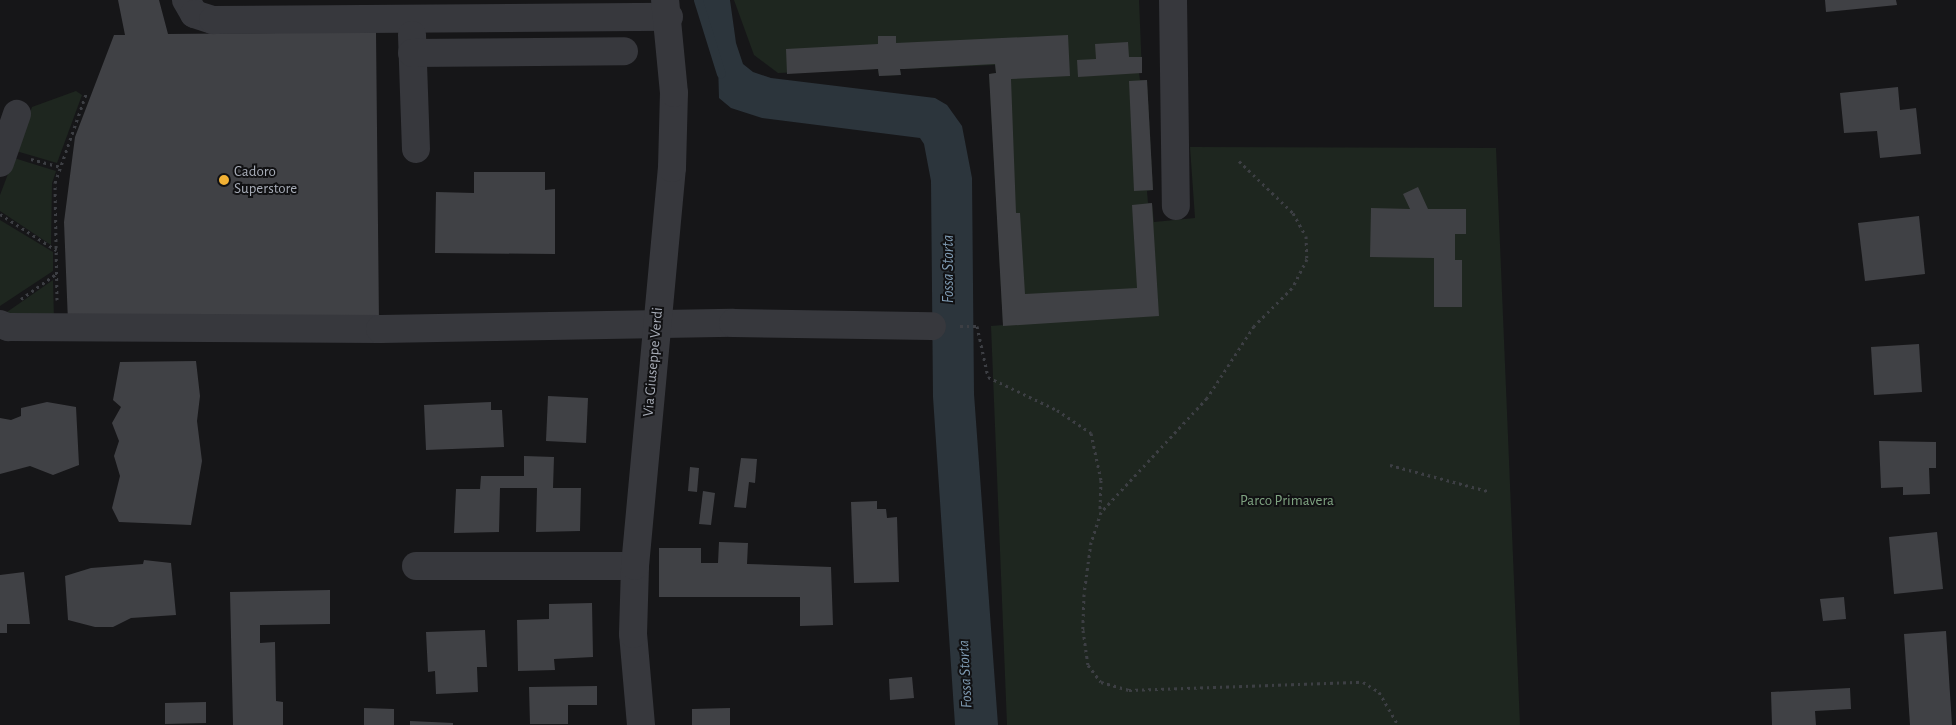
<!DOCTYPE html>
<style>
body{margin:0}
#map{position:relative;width:1956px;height:725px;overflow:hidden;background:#161618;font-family:"Alegreya Sans",sans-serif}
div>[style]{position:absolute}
.green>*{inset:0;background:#1e261f}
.water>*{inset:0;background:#2c353c}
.stream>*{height:9px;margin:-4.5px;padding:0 4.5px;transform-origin:4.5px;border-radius:4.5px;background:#2c353c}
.building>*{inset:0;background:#404145}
.path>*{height:3px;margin-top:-1.5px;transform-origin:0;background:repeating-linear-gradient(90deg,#3d3f44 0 2.5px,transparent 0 6.5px)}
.minor>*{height:28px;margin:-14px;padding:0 14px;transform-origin:14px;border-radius:14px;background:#37383d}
.dots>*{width:14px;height:14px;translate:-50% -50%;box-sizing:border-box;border:2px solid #111113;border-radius:50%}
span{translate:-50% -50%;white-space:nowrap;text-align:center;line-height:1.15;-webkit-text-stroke:4px #111113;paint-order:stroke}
.poi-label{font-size:15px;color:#a8adb8}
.left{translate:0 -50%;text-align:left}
.street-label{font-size:15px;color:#a8adb8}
.park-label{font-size:15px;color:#7fa381}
.water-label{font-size:16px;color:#7f9bb3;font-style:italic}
</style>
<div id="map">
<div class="green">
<i style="clip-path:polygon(734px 0,1139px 0,1142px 73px,1139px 73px,1140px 80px,1147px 80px,1153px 190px,1147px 191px,1148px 203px,1152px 203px,1154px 222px,1195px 218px,1190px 147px,1496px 148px,1520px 725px,1007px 725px,991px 326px,1003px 325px,989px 74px,996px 73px,995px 65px,904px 69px,900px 69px,901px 75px,879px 76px,878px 69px,778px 73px,754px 55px)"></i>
<i style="clip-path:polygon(76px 91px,82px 95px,57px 163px,16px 151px,32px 107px)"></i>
<i style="clip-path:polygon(14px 158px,56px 171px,52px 183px,51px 245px,0 211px,0 195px)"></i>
<i style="clip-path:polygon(0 220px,53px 252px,53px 271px,0 306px)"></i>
<i style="clip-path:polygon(53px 280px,54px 320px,26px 319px,7px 312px)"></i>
</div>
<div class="water">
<i style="clip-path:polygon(702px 0,730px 0,736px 43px,743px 64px,753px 72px,771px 78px,935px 98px,947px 105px,962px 126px,972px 178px,974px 394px,998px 725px,955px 725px,933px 397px,931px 181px,924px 144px,920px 138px,762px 118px,731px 108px,719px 98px,718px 63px)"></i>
</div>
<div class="stream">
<i style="left:698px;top:0;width:77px;rotate:72.7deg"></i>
</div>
<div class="building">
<i style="clip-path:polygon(118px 0,159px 0,168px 34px,376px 32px,379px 323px,68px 322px,64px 222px,75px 137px,114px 35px,125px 35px)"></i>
<i style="clip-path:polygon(1825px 0,1896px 0,1897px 5px,1826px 12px)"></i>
<i style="clip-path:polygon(1068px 35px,1070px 76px,1011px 79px,1016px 213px,1020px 213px,1025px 294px,1137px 288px,1132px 205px,1152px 203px,1159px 316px,1003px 326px,989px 74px,996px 73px,995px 64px,904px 69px,900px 69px,901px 75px,879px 76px,878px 69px,787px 74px,786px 49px,878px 44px,878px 36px,896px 36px,896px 43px)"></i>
<i style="clip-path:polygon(1128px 42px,1129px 57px,1142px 57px,1142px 73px,1078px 77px,1077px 60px,1096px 59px,1095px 44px)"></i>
<i style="clip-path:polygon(1147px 80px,1153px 190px,1134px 191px,1129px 81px)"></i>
<i style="clip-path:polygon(1898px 87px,1900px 110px,1916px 108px,1921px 154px,1880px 158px,1877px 131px,1844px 133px,1840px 93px)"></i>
<i style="clip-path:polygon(474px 172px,545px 172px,545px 190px,555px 189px,555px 254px,435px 253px,436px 192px,474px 193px)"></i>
<i style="clip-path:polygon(1418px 187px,1428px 209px,1466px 209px,1466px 234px,1455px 234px,1455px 260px,1462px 260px,1462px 307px,1434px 307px,1434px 258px,1370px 257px,1371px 208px,1410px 209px,1403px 194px)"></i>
<i style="clip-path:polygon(1919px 216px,1925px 274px,1865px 281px,1858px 223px)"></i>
<i style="clip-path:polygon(1919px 344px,1922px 392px,1874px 395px,1871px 347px)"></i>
<i style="clip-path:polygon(196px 361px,200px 396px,197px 421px,202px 461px,191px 525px,119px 522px,112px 508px,120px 476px,114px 456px,119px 441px,112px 423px,121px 407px,113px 400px,120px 362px)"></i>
<i style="clip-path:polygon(548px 396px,588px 398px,586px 443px,546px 441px)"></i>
<i style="clip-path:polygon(47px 402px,76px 407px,79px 465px,53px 475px,30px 466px,0 474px,0 418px,11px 420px,21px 416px,21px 408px)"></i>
<i style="clip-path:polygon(491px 402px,491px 410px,502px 410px,504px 447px,426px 450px,424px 405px)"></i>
<i style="clip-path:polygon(1879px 441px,1936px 442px,1936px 468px,1929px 468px,1930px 494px,1903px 495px,1903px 487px,1881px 488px)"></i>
<i style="clip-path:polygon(524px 456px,554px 457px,553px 488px,581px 488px,580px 531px,536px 532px,537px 488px,500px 488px,499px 532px,454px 533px,456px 489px,480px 489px,481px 476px,524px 476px)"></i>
<i style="clip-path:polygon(741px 458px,757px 459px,755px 483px,749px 482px,746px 508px,734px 507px)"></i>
<i style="clip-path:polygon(690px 467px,699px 468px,697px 492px,688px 491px)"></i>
<i style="clip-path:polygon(703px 491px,715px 493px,711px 525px,699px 524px)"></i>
<i style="clip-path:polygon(877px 501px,877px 509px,886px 509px,887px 518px,897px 517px,899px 582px,854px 583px,851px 502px)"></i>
<i style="clip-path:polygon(1937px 532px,1943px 589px,1894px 594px,1889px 537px)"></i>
<i style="clip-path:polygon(719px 542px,748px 543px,747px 564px,831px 567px,833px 625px,800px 626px,800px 597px,659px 597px,659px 548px,701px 548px,701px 563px,718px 563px)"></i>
<i style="clip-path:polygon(144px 560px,171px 563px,176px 615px,131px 618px,113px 627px,95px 627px,68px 620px,65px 576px,91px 568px,143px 564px)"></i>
<i style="clip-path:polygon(24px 572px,30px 624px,7px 624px,7px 633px,0 633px,0 575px)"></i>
<i style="clip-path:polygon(330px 590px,330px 624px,260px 625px,260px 643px,275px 642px,276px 701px,283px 702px,283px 725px,233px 725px,230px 592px)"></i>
<i style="clip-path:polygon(1844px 597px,1846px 619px,1823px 621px,1820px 599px)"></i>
<i style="clip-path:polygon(592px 603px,593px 657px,554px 659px,555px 670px,518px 671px,517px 620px,549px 619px,549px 604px)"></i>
<i style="clip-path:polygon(485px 630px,487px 667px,477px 667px,478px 692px,436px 694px,435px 671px,428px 672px,426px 632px)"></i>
<i style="clip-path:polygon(1946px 631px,1952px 725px,1910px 725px,1904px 634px)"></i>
<i style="clip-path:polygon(912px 677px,914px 698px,890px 700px,889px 679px)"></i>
<i style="clip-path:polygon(597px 686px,597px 705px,568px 705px,568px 724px,530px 724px,529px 687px)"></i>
<i style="clip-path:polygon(1850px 688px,1851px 709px,1815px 711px,1816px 725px,1772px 725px,1771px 692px)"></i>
<i style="clip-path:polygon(206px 702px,206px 723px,165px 724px,165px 703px)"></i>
<i style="clip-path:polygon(364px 708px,394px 709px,394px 725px,364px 725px)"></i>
<i style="clip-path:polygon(730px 708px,730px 725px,692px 725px,692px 709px)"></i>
<i style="clip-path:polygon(410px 721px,453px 723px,453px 725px,410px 725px)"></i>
</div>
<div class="path">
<i style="left:31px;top:159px;width:30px;rotate:15deg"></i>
<i style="left:1239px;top:161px;width:75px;rotate:43.9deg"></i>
<i style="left:1293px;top:213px;width:26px;rotate:61deg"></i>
<i style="left:1306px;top:236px;width:23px;rotate:88deg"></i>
<i style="left:1307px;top:259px;width:33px;rotate:117deg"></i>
<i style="left:1292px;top:288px;width:54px;rotate:135deg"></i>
<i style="left:1254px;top:326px;width:86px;rotate:123.1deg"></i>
<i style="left:1207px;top:398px;width:156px;rotate:132.9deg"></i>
<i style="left:1101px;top:512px;width:32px;rotate:108deg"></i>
<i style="left:1091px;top:542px;width:52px;rotate:97.7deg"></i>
<i style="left:1084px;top:594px;width:36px;rotate:92deg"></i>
<i style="left:1083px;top:630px;width:35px;rotate:82deg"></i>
<i style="left:1088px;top:665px;width:21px;rotate:53deg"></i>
<i style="left:1101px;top:682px;width:29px;rotate:16deg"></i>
<i style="left:1129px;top:690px;width:234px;rotate:-2deg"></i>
<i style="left:1363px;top:682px;width:19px;rotate:32deg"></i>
<i style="left:1379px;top:692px;width:38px;rotate:60deg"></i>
<i style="left:0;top:214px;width:67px;rotate:32.7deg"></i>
<i style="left:21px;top:299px;width:43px;rotate:-35.5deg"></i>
<i style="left:57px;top:300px;width:117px;rotate:-91deg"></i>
<i style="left:55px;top:183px;width:97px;rotate:-70.8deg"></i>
<i style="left:960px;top:326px;width:17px"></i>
<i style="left:977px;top:326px;width:52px;rotate:77.8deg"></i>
<i style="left:988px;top:377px;width:76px;rotate:25.6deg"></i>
<i style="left:1057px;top:410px;width:41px;rotate:34.1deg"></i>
<i style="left:1091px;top:433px;width:48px;rotate:78deg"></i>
<i style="left:1101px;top:480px;width:32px;rotate:92deg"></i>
<i style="left:1390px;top:465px;width:101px;rotate:14.9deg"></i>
</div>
<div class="minor">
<i style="left:186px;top:0;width:16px;rotate:60deg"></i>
<i style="left:194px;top:14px;width:20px;rotate:18deg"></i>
<i style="left:213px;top:20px;width:456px;rotate:-0.4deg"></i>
<i style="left:1173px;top:0;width:206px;rotate:89.2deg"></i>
<i style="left:412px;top:35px;width:114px;rotate:88deg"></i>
<i style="left:412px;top:53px;width:212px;rotate:-0.5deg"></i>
<i style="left:0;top:163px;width:52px;rotate:-70.9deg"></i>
<i style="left:0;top:324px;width:9px;rotate:21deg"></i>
<i style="left:8px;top:327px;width:372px;rotate:0.3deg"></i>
<i style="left:380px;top:329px;width:353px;rotate:-1deg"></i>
<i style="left:733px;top:323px;width:199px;rotate:0.9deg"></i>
<i style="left:416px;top:566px;width:219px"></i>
<i style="left:641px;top:725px;width:91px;rotate:-95deg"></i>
<i style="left:633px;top:634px;width:68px;rotate:-88.3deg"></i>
<i style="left:635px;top:566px;width:400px;rotate:-84.7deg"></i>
<i style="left:672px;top:168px;width:75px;rotate:-88.5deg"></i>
<i style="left:674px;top:93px;width:93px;rotate:-95.5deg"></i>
</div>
<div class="dots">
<i style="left:224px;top:180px;background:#f2b134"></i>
</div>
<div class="poi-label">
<span class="left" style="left:234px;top:180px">Cadoro<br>Superstore</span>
</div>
<div class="street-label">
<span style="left:653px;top:362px;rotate:-85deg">Via Giuseppe Verdi</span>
</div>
<div class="park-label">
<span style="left:1287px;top:501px">Parco Primavera</span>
</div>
<div class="water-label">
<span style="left:948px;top:269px;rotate:-90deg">Fossa Storta</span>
<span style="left:965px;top:674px;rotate:-93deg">Fossa Storta</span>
</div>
</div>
